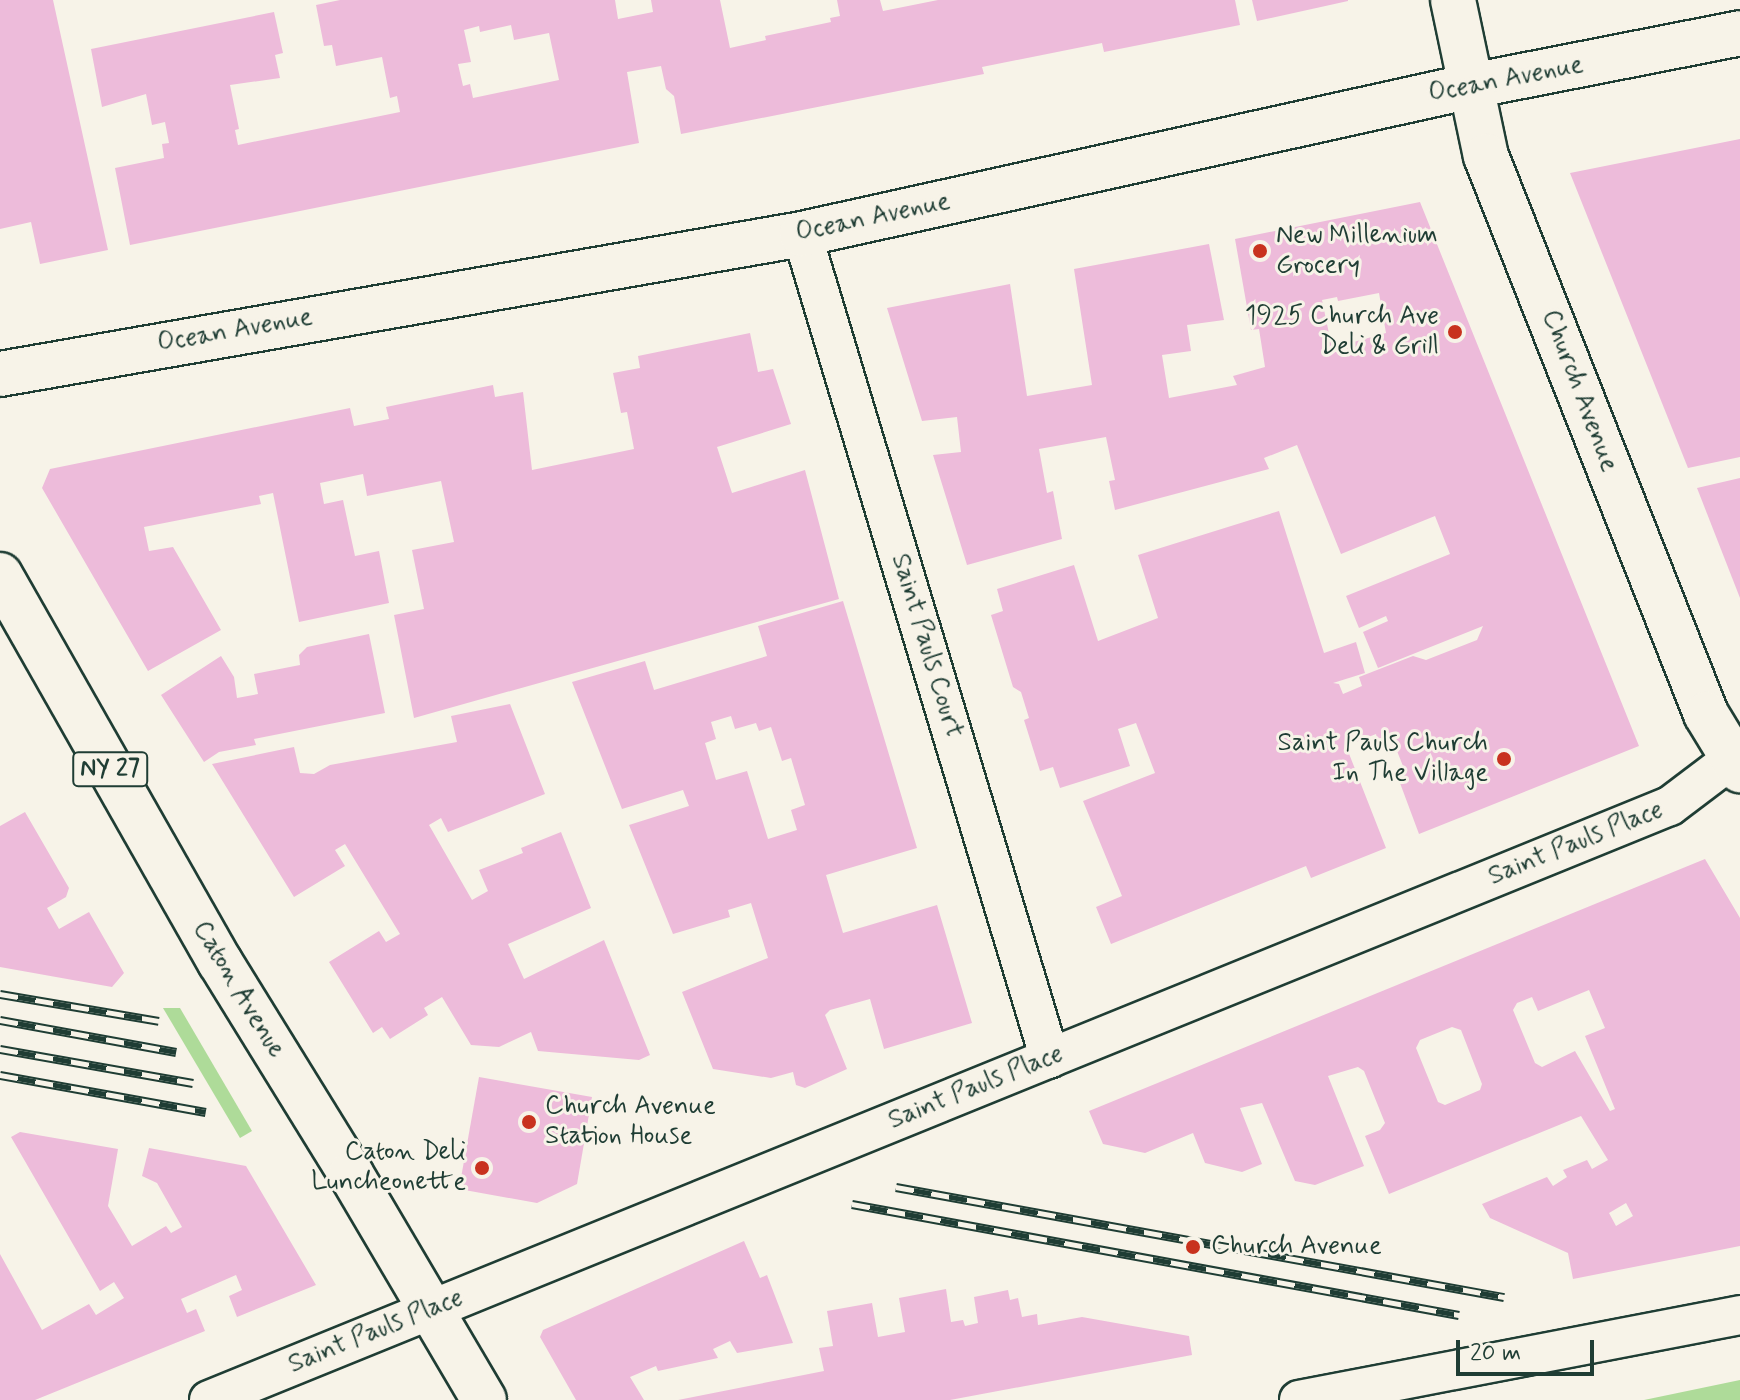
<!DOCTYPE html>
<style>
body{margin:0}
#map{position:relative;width:1740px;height:1400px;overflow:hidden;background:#f7f3e8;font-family:Mynerve,sans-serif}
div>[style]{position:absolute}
.green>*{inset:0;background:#aedb99}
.building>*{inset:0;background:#edbbda}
.roads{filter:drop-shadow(2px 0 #1f3d34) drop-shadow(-2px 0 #1f3d34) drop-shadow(0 2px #1f3d34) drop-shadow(0 -2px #1f3d34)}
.minor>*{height:38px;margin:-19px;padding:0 19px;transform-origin:19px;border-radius:19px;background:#f7f3e8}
.secondary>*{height:44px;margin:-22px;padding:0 22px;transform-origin:22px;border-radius:22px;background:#f7f3e8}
.primary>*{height:44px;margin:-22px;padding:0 22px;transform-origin:22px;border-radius:22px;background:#f7f3e8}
.trunk>*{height:44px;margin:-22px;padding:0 22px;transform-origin:22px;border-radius:22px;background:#f7f3e8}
.rail>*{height:9px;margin-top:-4.5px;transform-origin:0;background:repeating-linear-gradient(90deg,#f7f3e8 0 18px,#1f3d34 0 36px);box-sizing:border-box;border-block:2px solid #1f3d34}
.dots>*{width:22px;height:22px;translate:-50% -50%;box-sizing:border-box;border:4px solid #f7f3e8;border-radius:50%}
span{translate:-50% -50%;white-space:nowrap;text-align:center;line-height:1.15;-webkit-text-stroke:6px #f7f3e8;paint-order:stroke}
.shield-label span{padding:2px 6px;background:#f7f3e8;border:2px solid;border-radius:6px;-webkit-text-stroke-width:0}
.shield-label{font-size:24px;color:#1f3d34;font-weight:700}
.street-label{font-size:26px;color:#1f3d34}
.poi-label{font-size:26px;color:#1f3d34}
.left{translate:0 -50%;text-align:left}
.right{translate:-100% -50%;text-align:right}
.scale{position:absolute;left:1456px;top:1340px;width:138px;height:36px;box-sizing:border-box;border:4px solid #1f3d34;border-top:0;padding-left:10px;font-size:24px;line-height:28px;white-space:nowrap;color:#1f3d34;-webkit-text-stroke:6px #f7f3e8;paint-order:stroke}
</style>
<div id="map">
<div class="green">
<i style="clip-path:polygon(163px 1008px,180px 1008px,252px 1131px,240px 1138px)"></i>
<i style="clip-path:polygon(1740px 1380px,1740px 1400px,1644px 1400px)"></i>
</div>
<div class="building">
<i style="clip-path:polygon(0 0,53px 0,108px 250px,40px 264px,31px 222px,0 229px)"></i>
<i style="clip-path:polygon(evenodd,340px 0,615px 0,618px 19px,653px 12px,651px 0,720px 0,730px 48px,766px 40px,765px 36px,831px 22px,830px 18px,840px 16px,837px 0,880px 0,883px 11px,938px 0,1235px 0,1240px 25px,1104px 52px,1102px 43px,982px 67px,984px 74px,681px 134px,674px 96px,666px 89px,661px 66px,627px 72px,639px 143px,130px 245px,115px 168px,164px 158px,162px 144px,169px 143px,165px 122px,152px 125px,146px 94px,102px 107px,91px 49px,274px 12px,283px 53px,275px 55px,280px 78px,230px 85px,239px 129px,235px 130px,238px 145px,400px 112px,397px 96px,390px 98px,382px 57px,336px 66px,332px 45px,324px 46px,316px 5px,340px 0,511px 25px,514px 40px,549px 33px,559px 80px,473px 98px,470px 84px,463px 86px,458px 64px,471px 62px,464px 30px,479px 26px,480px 32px,511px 25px)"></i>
<i style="clip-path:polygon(1252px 0,1348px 0,1348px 1px,1257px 21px)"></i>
<i style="clip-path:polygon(1740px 139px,1740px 457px,1688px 468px,1570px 173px)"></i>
<i style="clip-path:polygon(evenodd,1420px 202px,1639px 746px,1419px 834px,1397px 775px,1405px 771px,1391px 736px,1378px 742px,1376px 734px,1346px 746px,1386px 848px,1311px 878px,1306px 866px,1111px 944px,1096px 907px,1122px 896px,1083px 801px,1155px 773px,1136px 723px,1118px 729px,1130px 766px,1060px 788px,1053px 767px,1040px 771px,1024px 720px,1029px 718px,1021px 692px,1013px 687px,991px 615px,1003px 611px,997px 589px,1074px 565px,1098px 641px,1158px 618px,1138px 555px,1279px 511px,1324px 653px,1356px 642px,1365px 673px,1333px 683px,1339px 684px,1343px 694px,1362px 686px,1359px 677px,1413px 656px,1426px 660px,1477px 640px,1483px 626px,1378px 668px,1363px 632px,1388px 621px,1386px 616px,1359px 628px,1346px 596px,1450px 554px,1435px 516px,1341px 554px,1297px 445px,1264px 458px,1269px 469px,1115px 510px,1109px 481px,1115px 480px,1106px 437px,1039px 449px,1047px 493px,1053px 491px,1062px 539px,967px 565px,933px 455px,961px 452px,957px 417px,922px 421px,887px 308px,1010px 284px,1027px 396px,1092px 385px,1074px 269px,1209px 244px,1224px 320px,1187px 325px,1191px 351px,1162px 355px,1169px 398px,1237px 385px,1233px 376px,1265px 367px,1259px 329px,1251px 330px,1235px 239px,1420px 202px,1379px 293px,1386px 333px,1332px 348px,1322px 300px,1337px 297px,1338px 301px,1379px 293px)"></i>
<i style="clip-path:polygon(750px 333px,758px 372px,773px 369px,791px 424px,717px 447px,732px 493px,805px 470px,839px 599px,414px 718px,394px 615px,424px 609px,412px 550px,454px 542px,441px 481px,367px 496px,363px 474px,320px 483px,324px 504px,343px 500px,355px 556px,379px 551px,389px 603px,299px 622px,273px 493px,259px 496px,261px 504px,144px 527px,149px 551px,173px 547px,221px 630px,148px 671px,42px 488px,50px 469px,350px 408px,354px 426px,389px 419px,386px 407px,493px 385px,495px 397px,523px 392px,532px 470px,634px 449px,627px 412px,621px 413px,613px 373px,640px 368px,638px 356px)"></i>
<i style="clip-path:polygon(1740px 478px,1740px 598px,1697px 488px)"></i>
<i style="clip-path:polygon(evenodd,843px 601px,917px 848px,826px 875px,843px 933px,937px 905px,972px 1023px,884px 1049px,870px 999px,830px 1010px,825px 1015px,847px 1069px,805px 1088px,796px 1085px,793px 1072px,771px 1078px,713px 1069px,682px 992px,768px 958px,751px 903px,728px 910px,730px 917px,673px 934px,629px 825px,689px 806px,683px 790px,622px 809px,572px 682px,645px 661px,654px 690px,767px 656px,758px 626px,843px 601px,731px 716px,735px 729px,756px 723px,759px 731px,771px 727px,782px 761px,791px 758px,805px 805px,791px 810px,797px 830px,768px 839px,747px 771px,716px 780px,705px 743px,716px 739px,711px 722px,731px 716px)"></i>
<i style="clip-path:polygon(369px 634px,385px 713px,254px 739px,256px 745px,219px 752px,204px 762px,161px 695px,221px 656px,234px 677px,237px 698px,258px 694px,254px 674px,300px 665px,299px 655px,307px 647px)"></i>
<i style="clip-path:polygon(510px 704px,545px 794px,448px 832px,441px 818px,429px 825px,472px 900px,488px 891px,479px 870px,523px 853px,521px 848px,561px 832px,591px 908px,508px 944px,524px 979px,604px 940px,650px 1055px,639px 1060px,538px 1051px,531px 1032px,499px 1047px,471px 1045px,442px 997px,424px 1008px,428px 1015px,390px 1039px,382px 1027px,373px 1033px,329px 962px,379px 931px,386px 942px,400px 934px,345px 844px,335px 850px,345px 866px,294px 897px,212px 764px,294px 747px,300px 773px,314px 774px,330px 765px,457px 742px,451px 716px)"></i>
<i style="clip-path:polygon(25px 812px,69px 888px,66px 897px,47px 908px,59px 929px,89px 912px,124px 973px,112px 987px,0 967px,0 826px)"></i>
<i style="clip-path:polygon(evenodd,1705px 859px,1740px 918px,1740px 1246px,1573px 1279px,1568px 1253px,1490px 1218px,1482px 1204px,1547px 1177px,1553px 1186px,1567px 1177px,1563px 1170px,1587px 1160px,1592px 1169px,1608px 1160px,1581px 1116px,1389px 1194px,1365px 1136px,1380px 1130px,1385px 1123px,1364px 1071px,1358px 1067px,1328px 1076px,1364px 1166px,1315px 1185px,1295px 1181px,1262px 1103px,1240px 1108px,1262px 1164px,1242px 1172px,1205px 1163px,1193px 1133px,1145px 1153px,1103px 1144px,1089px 1111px,1705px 859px,1589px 990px,1605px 1028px,1585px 1036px,1615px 1109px,1610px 1111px,1575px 1051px,1542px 1067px,1535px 1063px,1513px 1010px,1517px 1003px,1532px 997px,1538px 1011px,1589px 990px,1705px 859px,1452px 1027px,1461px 1030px,1482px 1084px,1480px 1090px,1445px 1105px,1438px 1102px,1416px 1048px,1420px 1040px,1452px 1027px,1705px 859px,1626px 1203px,1633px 1216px,1616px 1226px,1609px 1213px,1626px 1203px)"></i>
<i style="clip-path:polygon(479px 1077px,592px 1097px,577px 1184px,537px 1203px,459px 1189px)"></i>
<i style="clip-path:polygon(20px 1132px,118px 1149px,108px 1206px,132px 1246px,166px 1226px,171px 1233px,182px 1227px,157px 1183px,142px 1176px,149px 1148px,246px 1166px,316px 1285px,237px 1317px,229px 1296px,242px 1290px,236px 1275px,181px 1299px,187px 1313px,196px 1309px,205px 1331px,35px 1400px,0 1400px,0 1254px,42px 1330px,89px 1304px,96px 1315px,124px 1298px,114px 1282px,100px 1291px,11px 1137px)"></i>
<i style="clip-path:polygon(744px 1241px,760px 1278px,767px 1275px,793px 1343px,737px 1353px,730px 1341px,713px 1349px,718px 1358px,658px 1371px,656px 1366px,630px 1377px,644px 1400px,576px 1400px,540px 1337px,543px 1330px)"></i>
<i style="clip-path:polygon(946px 1289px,951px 1322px,963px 1320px,965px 1326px,978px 1323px,974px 1297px,1008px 1290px,1010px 1300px,1018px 1298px,1022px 1317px,1037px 1314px,1038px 1325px,1082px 1317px,1189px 1336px,1192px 1355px,950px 1400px,678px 1400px,824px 1371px,819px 1348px,833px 1346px,827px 1311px,872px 1303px,878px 1337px,905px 1332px,899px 1298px)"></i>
</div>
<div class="roads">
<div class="minor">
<i style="left:802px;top:234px;width:861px;rotate:73.27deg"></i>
<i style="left:209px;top:1400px;width:1577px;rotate:-22.13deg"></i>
<i style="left:1670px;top:806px;width:88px;rotate:-37.1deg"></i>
<i style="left:1299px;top:1400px;width:449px;rotate:-10.9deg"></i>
</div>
<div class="secondary">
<i style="left:0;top:374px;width:814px;rotate:-9.9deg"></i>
<i style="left:802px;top:234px;width:685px;rotate:-12.47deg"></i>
<i style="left:1471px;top:86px;width:274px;rotate:-11.1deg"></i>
</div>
<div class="primary">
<i style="left:1453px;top:0;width:159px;rotate:78.1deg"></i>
<i style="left:1486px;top:156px;width:600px;rotate:68.48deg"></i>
<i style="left:1706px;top:714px;width:66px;rotate:58.7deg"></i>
</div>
<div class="trunk">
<i style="left:0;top:575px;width:445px;rotate:60.4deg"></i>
<i style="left:220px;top:962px;width:249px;rotate:58.3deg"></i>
<i style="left:351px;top:1174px;width:262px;rotate:59.5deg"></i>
</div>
</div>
<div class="rail">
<i style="left:0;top:994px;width:161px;rotate:9.6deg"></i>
<i style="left:0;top:1020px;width:179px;rotate:10.3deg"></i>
<i style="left:0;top:1049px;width:196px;rotate:10deg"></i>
<i style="left:0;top:1075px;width:209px;rotate:10.2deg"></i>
<i style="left:896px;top:1187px;width:618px;rotate:10.26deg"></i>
<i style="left:852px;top:1204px;width:617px;rotate:10.36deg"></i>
</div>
<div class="dots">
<i style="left:1260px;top:251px;background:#c8321e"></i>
<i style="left:1455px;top:332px;background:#c8321e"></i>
<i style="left:1504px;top:759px;background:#c8321e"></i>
<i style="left:529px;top:1122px;background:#c8321e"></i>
<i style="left:482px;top:1168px;background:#c8321e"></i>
<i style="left:1193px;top:1247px;background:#c8321e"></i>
</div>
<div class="shield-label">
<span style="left:110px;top:769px">NY 27</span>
</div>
<div class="street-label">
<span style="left:1506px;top:80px;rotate:-11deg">Ocean Avenue</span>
<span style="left:873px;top:218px;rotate:-12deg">Ocean Avenue</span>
<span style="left:235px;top:331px;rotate:-10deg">Ocean Avenue</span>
<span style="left:1579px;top:391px;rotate:69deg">Church Avenue</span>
<span style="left:926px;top:646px;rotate:73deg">Saint Pauls Court</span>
<span style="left:1576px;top:844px;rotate:-22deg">Saint Pauls Place</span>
<span style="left:238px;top:990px;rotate:59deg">Caton Avenue</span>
<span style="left:976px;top:1088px;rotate:-22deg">Saint Pauls Place</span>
<span style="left:376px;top:1332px;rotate:-22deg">Saint Pauls Place</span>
</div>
<div class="poi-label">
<span class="left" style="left:1276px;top:251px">New Millenium<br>Grocery</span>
<span class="right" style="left:1439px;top:332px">1925 Church Ave<br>Deli &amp; Grill</span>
<span class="right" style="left:1488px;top:759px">Saint Pauls Church<br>In The Village</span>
<span class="left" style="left:545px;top:1122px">Church Avenue<br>Station House</span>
<span class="right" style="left:466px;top:1168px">Caton Deli<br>Luncheonette</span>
<span class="left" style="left:1211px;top:1247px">Church Avenue</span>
</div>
<div class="scale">20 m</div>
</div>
